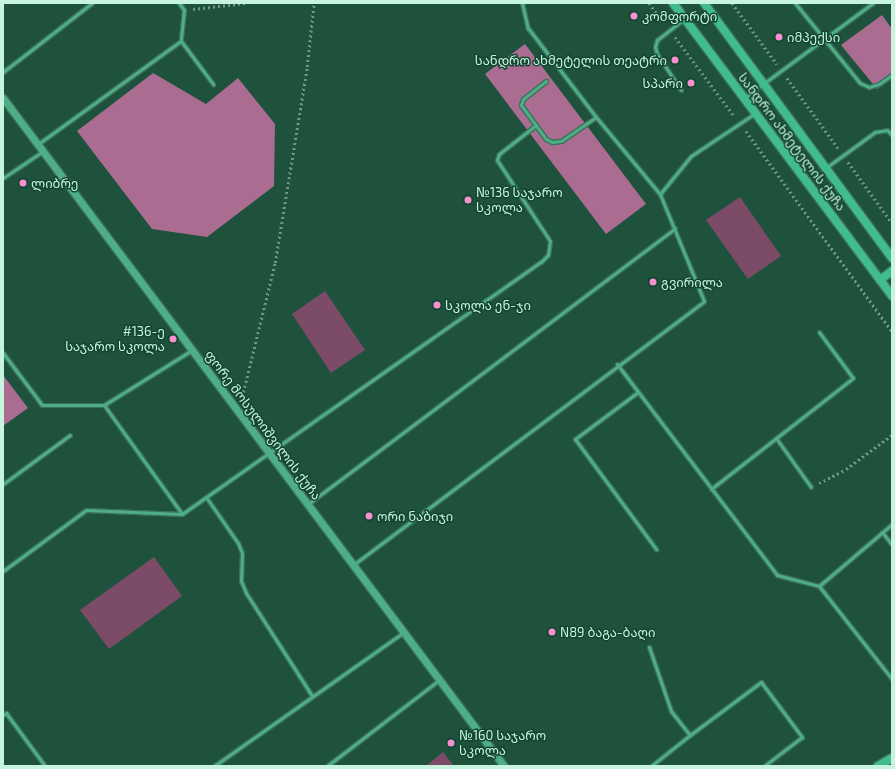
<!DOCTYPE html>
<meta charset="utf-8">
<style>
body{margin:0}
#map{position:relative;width:895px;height:769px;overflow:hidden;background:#1f523d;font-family:"Exo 2","Noto Sans Georgian",sans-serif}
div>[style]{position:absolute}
.green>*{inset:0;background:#7c4b68}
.forest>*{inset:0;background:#ab6c92}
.path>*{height:2.5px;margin-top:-1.25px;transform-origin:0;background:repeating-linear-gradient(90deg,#6b9b86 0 2px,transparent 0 5px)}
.roads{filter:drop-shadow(1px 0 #3c705c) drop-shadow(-1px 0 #3c705c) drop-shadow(0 1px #3c705c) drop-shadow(0 -1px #3c705c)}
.service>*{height:3px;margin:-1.5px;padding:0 1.5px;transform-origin:1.5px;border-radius:1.5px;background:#4eae86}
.tertiary>*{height:7px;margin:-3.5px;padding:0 3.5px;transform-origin:3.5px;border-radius:3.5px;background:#4eae86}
.secondary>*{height:8px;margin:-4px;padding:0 4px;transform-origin:4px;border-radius:4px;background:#40bc8e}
.dots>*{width:11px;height:11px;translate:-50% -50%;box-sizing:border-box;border:2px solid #134733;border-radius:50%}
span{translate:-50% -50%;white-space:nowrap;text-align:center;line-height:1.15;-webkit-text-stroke:3px #134733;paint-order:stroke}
.poi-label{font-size:13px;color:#c7f4de}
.left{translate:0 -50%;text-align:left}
.right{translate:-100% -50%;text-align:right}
.street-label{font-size:13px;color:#c7f4de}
.frame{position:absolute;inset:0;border:4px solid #c7f4de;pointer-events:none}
</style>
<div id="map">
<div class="green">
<i style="clip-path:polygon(740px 197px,781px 256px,748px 279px,706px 220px)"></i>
<i style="clip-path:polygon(325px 291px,365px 350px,331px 373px,292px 314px)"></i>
<i style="clip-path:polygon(154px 557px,182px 596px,109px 649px,80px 610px)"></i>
<i style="clip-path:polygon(443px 752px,454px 766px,426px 766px)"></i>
</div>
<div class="forest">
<i style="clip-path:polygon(882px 15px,892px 29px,892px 78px,877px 89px,841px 45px)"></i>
<i style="clip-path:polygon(525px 44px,646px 204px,606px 234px,485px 74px)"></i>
<i style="clip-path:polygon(153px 73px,206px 104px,238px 78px,275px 124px,274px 186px,207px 237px,152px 229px,77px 131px)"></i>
<i style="clip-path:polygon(3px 375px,28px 408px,3px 426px)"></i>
</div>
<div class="path">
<i style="left:649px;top:3px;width:25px;rotate:53deg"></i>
<i style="left:732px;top:3px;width:76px;rotate:53.6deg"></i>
<i style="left:193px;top:9px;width:53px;rotate:-6.5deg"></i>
<i style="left:675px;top:37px;width:99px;rotate:53.2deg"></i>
<i style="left:787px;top:78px;width:87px;rotate:53.9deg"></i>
<i style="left:746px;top:131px;width:248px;rotate:53.9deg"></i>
<i style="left:848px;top:162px;width:75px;rotate:54.2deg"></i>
<i style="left:242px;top:397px;width:138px;rotate:-76.2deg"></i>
<i style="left:275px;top:263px;width:199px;rotate:-80.7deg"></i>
<i style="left:307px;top:67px;width:64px;rotate:-83.8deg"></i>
<i style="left:819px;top:483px;width:30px;rotate:-27deg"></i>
<i style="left:846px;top:469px;width:57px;rotate:-36.5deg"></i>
</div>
<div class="roads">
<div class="service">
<i style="left:179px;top:3px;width:9px;rotate:54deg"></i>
<i style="left:184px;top:10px;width:31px;rotate:96deg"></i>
<i style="left:522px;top:3px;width:26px;rotate:77deg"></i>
<i style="left:528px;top:28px;width:112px;rotate:52.6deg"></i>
<i style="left:596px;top:117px;width:100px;rotate:50.3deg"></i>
<i style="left:795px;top:3px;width:103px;rotate:50.9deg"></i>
<i style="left:860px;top:83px;width:10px;rotate:24deg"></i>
<i style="left:869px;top:87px;width:10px;rotate:-17deg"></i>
<i style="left:879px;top:84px;width:16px;rotate:-35deg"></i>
<i style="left:3px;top:72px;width:113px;rotate:-37.8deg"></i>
<i style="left:546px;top:81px;width:29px;rotate:142deg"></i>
<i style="left:523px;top:99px;width:6px;rotate:108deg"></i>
<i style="left:521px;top:105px;width:42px;rotate:53.7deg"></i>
<i style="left:546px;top:139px;width:7px;rotate:27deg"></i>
<i style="left:552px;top:142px;width:9px;rotate:-6deg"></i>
<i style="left:561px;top:141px;width:42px;rotate:-34.4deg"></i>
<i style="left:681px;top:90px;width:43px;rotate:-123.7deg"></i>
<i style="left:657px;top:54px;width:7px;rotate:-106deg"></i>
<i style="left:655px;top:47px;width:7px;rotate:-74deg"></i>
<i style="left:657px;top:40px;width:34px;rotate:-38deg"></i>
<i style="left:744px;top:98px;width:160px;rotate:-36.4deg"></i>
<i style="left:38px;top:144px;width:176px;rotate:-35.8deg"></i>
<i style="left:181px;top:41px;width:54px;rotate:53.3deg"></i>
<i style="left:827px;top:167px;width:59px;rotate:-36.1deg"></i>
<i style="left:875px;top:132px;width:12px;rotate:-9deg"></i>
<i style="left:887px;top:130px;width:7px;rotate:45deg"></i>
<i style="left:3px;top:178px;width:48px;rotate:-34deg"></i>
<i style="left:3px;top:353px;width:65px;rotate:53.1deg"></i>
<i style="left:42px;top:405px;width:62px"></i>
<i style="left:104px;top:405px;width:134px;rotate:54.4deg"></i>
<i style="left:617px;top:364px;width:265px;rotate:52.8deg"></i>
<i style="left:777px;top:575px;width:43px;rotate:14.7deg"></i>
<i style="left:819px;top:586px;width:96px;rotate:-40.3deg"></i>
<i style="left:638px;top:392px;width:79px;rotate:143.3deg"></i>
<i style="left:575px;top:439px;width:137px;rotate:53.6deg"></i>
<i style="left:104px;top:405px;width:104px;rotate:-32deg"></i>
<i style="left:776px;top:438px;width:60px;rotate:54.5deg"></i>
<i style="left:3px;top:484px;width:83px;rotate:-36.2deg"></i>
<i style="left:711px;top:489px;width:180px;rotate:-38deg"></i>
<i style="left:853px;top:378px;width:57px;rotate:-126.5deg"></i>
<i style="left:206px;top:497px;width:56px;rotate:55.2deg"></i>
<i style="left:238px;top:543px;width:11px;rotate:68deg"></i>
<i style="left:242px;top:553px;width:28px;rotate:92deg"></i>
<i style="left:241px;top:581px;width:13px;rotate:67deg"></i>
<i style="left:246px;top:593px;width:122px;rotate:57.3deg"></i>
<i style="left:308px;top:504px;width:459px;rotate:-36.9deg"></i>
<i style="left:882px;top:532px;width:16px;rotate:52deg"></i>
<i style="left:353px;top:565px;width:439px;rotate:-36.9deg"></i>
<i style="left:704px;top:301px;width:116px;rotate:-112.4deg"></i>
<i style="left:660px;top:194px;width:49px;rotate:-50.8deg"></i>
<i style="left:691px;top:156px;width:76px;rotate:-33.7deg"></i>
<i style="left:3px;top:571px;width:103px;rotate:-36.3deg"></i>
<i style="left:86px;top:510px;width:96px;rotate:2.4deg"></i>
<i style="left:182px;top:514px;width:439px;rotate:-35.1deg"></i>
<i style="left:541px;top:262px;width:10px;rotate:-45deg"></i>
<i style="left:548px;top:255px;width:14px;rotate:-82deg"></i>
<i style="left:550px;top:241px;width:97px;rotate:-123.2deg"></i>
<i style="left:497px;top:160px;width:6px;rotate:-72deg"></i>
<i style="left:499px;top:154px;width:47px;rotate:-38.1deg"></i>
<i style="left:819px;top:586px;width:118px;rotate:51.9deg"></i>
<i style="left:649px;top:647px;width:68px;rotate:71deg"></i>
<i style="left:671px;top:711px;width:31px;rotate:52deg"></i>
<i style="left:690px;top:735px;width:50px;rotate:141.5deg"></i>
<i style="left:3px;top:715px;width:4px;rotate:-34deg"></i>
<i style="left:6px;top:713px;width:66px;rotate:53.7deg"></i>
<i style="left:690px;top:735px;width:89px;rotate:-36.7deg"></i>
<i style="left:761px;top:682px;width:69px;rotate:53.3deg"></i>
<i style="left:802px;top:737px;width:48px;rotate:142.7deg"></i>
<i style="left:214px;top:766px;width:232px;rotate:-35.2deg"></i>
<i style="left:327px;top:766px;width:141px;rotate:-37.5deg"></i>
</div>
<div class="tertiary">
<i style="left:3px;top:98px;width:835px;rotate:53.13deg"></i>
</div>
<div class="secondary">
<i style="left:673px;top:3px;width:366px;rotate:53.2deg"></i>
<i style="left:704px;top:3px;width:317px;rotate:53.6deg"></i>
<i style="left:880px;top:280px;width:15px;rotate:-37deg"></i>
<i style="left:878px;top:766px;width:16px;rotate:-30deg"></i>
</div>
</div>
<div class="dots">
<i style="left:634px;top:16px;background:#f790ce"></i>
<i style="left:779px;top:37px;background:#f790ce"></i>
<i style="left:675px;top:60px;background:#f790ce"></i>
<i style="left:691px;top:83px;background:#f790ce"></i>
<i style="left:23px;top:183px;background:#f790ce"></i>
<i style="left:468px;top:200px;background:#f790ce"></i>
<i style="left:653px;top:282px;background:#f790ce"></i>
<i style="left:437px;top:305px;background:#f790ce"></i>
<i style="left:173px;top:339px;background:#f790ce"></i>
<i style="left:369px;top:516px;background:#f790ce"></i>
<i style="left:552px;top:632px;background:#f790ce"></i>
<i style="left:451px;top:743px;background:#f790ce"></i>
</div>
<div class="poi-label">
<span class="left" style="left:642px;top:16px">კომფორტი</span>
<span class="left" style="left:787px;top:37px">იმპექსი</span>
<span class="right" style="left:667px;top:60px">სანდრო ახმეტელის თეატრი</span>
<span class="right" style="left:683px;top:83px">სპარი</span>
<span class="left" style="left:31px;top:183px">ლიბრე</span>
<span class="left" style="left:476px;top:200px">№136 საჯარო<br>სკოლა</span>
<span class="left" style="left:661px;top:282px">გვირილა</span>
<span class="left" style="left:445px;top:305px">სკოლა ენ-ჯი</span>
<span class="right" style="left:165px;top:339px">#136-ე<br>საჯარო სკოლა</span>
<span class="left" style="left:377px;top:516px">ორი ნაბიჯი</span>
<span class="left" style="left:560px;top:632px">N89 ბაგა-ბაღი</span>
<span class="left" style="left:459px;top:743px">№160 საჯარო<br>სკოლა</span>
</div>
<div class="street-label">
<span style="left:792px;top:142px;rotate:53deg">სანდრო ახმეტელის ქუჩა</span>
<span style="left:263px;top:425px;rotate:53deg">ფორე მოსულიშვილის ქუჩა</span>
</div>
<div class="frame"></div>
</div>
